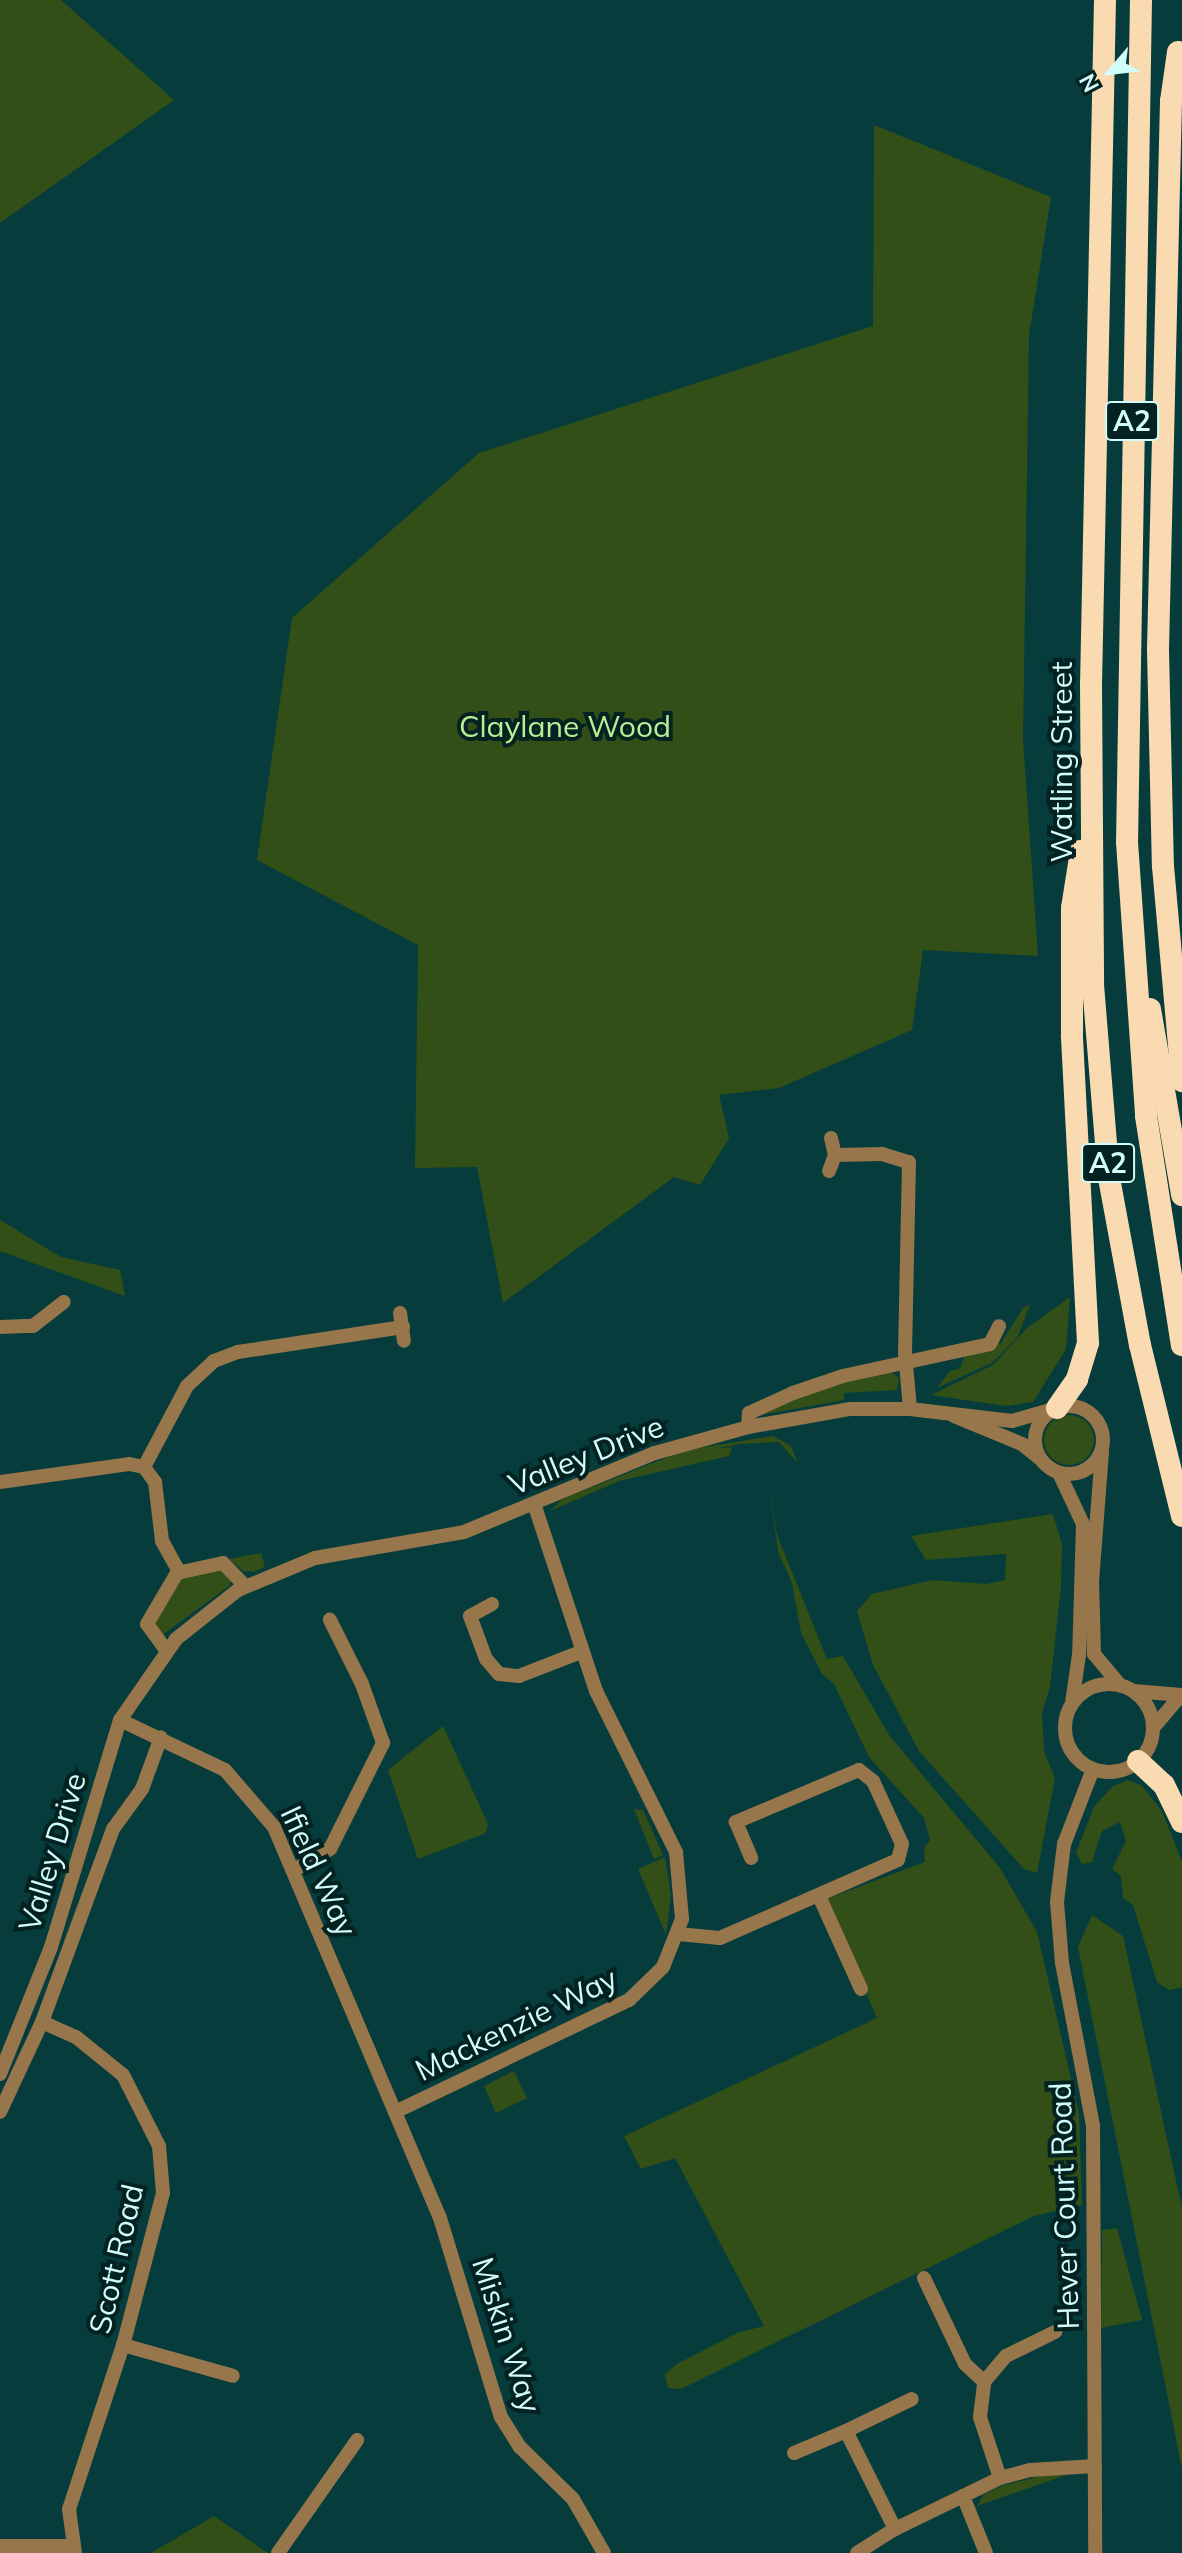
<!DOCTYPE html>
<style>
body{margin:0}
#map{position:relative;width:1182px;height:2553px;overflow:hidden;background:#063d3c;font-family:Mulish,sans-serif}
div>[style]{position:absolute}
.green>*{inset:0;background:#324f18}
.round{border-radius:50%}
.minor>*{height:14px;margin:-7px;padding:0 7px;transform-origin:7px;border-radius:7px;background:#97764b}
.minor>.ring{margin:-7px;padding:0;box-sizing:content-box;background:none;border:14px solid #97764b;border-radius:50%}
.highway>*{height:22px;margin:-11px;padding:0 11px;transform-origin:11px;border-radius:11px;background:#fadab1}
span{translate:-50% -50%;white-space:nowrap;text-align:center;line-height:1.15;-webkit-text-stroke:8px #032221;paint-order:stroke}
.shield-label span{padding:2px 6px;background:#032221;border:2px solid;border-radius:6px;-webkit-text-stroke-width:0}
.shield-label{font-size:28px;color:#d1fdfb;font-weight:700}
.park-label{font-size:30px;color:#b9ee93}
.street-label{font-size:30px;color:#d1fdfb}
.north{position:absolute;left:1070px;top:32px;width:80px;height:80px;-webkit-text-stroke:6px #032221;paint-order:stroke;rotate:242deg;font-size:22px;font-weight:700;line-height:32px;text-align:center;color:#d1fdfb}
.north::after{content:'';display:block;margin:auto;width:28px;height:36px;background:#d1fdfb;clip-path:polygon(50% 0,100% 100%,50% 72%,0 100%)}
</style>
<div id="map">
<div class="green">
<i style="clip-path:polygon(0 0,61px 0,174px 100px,0 223px)"></i>
<i style="clip-path:polygon(874px 125px,1051px 197px,1029px 335px,1023px 739px,1038px 956px,923px 950px,912px 1030px,779px 1088px,719px 1095px,729px 1138px,700px 1185px,674px 1177px,503px 1303px,477px 1167px,415px 1168px,418px 945px,257px 860px,292px 618px,479px 453px,873px 326px)"></i>
<i style="clip-path:polygon(0 1220px,61px 1257px,120px 1270px,125px 1296px,0 1251px)"></i>
<i style="clip-path:polygon(1070px 1297px,1066px 1349px,1033px 1402px,1006px 1406px,931px 1395px,993px 1365px,1026px 1329px)"></i>
<i style="clip-path:polygon(1030px 1305px,1017px 1338px,992px 1363px,937px 1388px,949px 1372px,960px 1368px,965px 1355px,1001px 1343px,1024px 1307px)"></i>
<i style="clip-path:polygon(890px 1371px,899px 1378px,897px 1390px,844px 1393px,844px 1400px,760px 1415px,834px 1382px)"></i>
<i class="round" style="left:1044px;top:1415px;width:50px;height:50px"></i>
<i style="clip-path:polygon(773px 1436px,791px 1446px,798px 1463px,779px 1442px,739px 1444px,715px 1449px,732px 1447px,729px 1456px,619px 1481px,550px 1511px,562px 1499px,686px 1450px)"></i>
<i style="clip-path:polygon(770px 1487px,777px 1535px,827px 1659px,843px 1656px,889px 1735px,1000px 1868px,1037px 1932px,1079px 2113px,1082px 2205px,1034px 2216px,681px 2389px,668px 2388px,665px 2374px,677px 2364px,737px 2333px,764px 2326px,675px 2158px,641px 2169px,624px 2136px,877px 2018px,826px 1899px,925px 1862px,924px 1848px,930px 1840px,924px 1818px,869px 1757px,834px 1684px,822px 1674px,801px 1633px,792px 1583px,778px 1552px)"></i>
<i style="clip-path:polygon(1053px 1514px,1062px 1544px,1061px 1586px,1050px 1687px,1042px 1713px,1044px 1751px,1055px 1778px,1037px 1873px,1024px 1869px,919px 1751px,873px 1665px,857px 1611px,872px 1594px,932px 1580px,987px 1584px,1005px 1580px,1006px 1554px,926px 1560px,911px 1536px)"></i>
<i style="clip-path:polygon(261px 1553px,265px 1567px,254px 1572px,243px 1571px,229px 1559px)"></i>
<i style="clip-path:polygon(218px 1567px,231px 1581px,229px 1586px,161px 1636px,152px 1618px,182px 1575px)"></i>
<i style="clip-path:polygon(443px 1726px,488px 1824px,486px 1833px,418px 1859px,388px 1770px)"></i>
<i style="clip-path:polygon(1128px 1780px,1141px 1785px,1162px 1811px,1182px 1862px,1182px 1987px,1169px 1990px,1157px 1982px,1133px 1905px,1123px 1898px,1121px 1876px,1112px 1869px,1126px 1841px,1120px 1822px,1102px 1831px,1092px 1862px,1082px 1864px,1076px 1853px,1094px 1807px,1112px 1787px)"></i>
<i style="clip-path:polygon(634px 1809px,643px 1810px,663px 1855px,654px 1859px)"></i>
<i style="clip-path:polygon(665px 1857px,671px 1896px,666px 1935px,638px 1869px)"></i>
<i style="clip-path:polygon(1092px 1915px,1123px 1936px,1182px 2208px,1182px 2469px,1078px 1947px)"></i>
<i style="clip-path:polygon(514px 2071px,527px 2098px,496px 2113px,484px 2086px)"></i>
<i style="clip-path:polygon(1117px 2228px,1142px 2320px,1101px 2328px,1102px 2230px)"></i>
<i style="clip-path:polygon(1044px 2475px,1066px 2475px,977px 2506px,984px 2494px,1002px 2486px)"></i>
<i style="clip-path:polygon(214px 2516px,268px 2553px,151px 2553px)"></i>
</div>
<div class="minor">
<i style="left:831px;top:1138px;width:17px;rotate:77deg"></i>
<i style="left:829px;top:1171px;width:17px;rotate:-69deg"></i>
<i style="left:835px;top:1155px;width:47px;rotate:-1.2deg"></i>
<i style="left:882px;top:1154px;width:28px;rotate:17deg"></i>
<i style="left:909px;top:1162px;width:191px;rotate:91.2deg"></i>
<i style="left:905px;top:1353px;width:56px;rotate:84.9deg"></i>
<i style="left:400px;top:1313px;width:28px;rotate:82deg"></i>
<i style="left:0;top:1327px;width:33px;rotate:-2deg"></i>
<i style="left:33px;top:1326px;width:39px;rotate:-38deg"></i>
<i class="ring" style="left:1035px;top:1406px;width:54px;height:54px"></i>
<i style="left:954px;top:1416px;width:74px;rotate:22.4deg"></i>
<i style="left:1022px;top:1444px;width:21px;rotate:39deg"></i>
<i style="left:748px;top:1427px;width:14px;rotate:-86deg"></i>
<i style="left:749px;top:1413px;width:48px;rotate:-24.4deg"></i>
<i style="left:793px;top:1393px;width:53px;rotate:-18.8deg"></i>
<i style="left:843px;top:1376px;width:150px;rotate:-12.3deg"></i>
<i style="left:990px;top:1344px;width:20px;rotate:-63deg"></i>
<i style="left:1102px;top:1452px;width:129px;rotate:94.4deg"></i>
<i style="left:1092px;top:1581px;width:73px;rotate:88.4deg"></i>
<i style="left:1094px;top:1654px;width:40px;rotate:50deg"></i>
<i style="left:144px;top:1467px;width:92px;rotate:-62deg"></i>
<i style="left:187px;top:1386px;width:37px;rotate:-43deg"></i>
<i style="left:214px;top:1361px;width:26px;rotate:-21deg"></i>
<i style="left:238px;top:1352px;width:167px;rotate:-8.6deg"></i>
<i style="left:1059px;top:1473px;width:56px;rotate:64.8deg"></i>
<i style="left:1083px;top:1524px;width:131px;rotate:91.7deg"></i>
<i style="left:1079px;top:1655px;width:49px;rotate:98.3deg"></i>
<i style="left:0;top:1482px;width:130px;rotate:-7.9deg"></i>
<i style="left:129px;top:1464px;width:15px;rotate:11deg"></i>
<i style="left:144px;top:1467px;width:19px;rotate:54deg"></i>
<i style="left:155px;top:1482px;width:59px;rotate:83.2deg"></i>
<i style="left:162px;top:1541px;width:35px;rotate:61deg"></i>
<i style="left:492px;top:1604px;width:25px;rotate:151deg"></i>
<i style="left:470px;top:1616px;width:46px;rotate:69.6deg"></i>
<i style="left:486px;top:1659px;width:20px;rotate:49deg"></i>
<i style="left:499px;top:1674px;width:20px;rotate:6deg"></i>
<i style="left:519px;top:1676px;width:66px;rotate:-21.2deg"></i>
<i style="left:166px;top:1650px;width:32px;rotate:-126deg"></i>
<i style="left:147px;top:1624px;width:59px;rotate:-59.5deg"></i>
<i style="left:177px;top:1573px;width:47px;rotate:-12.3deg"></i>
<i style="left:223px;top:1563px;width:32px;rotate:46deg"></i>
<i class="ring" style="left:1065px;top:1684px;width:74px;height:74px"></i>
<i style="left:1134px;top:1691px;width:48px;rotate:4.8deg"></i>
<i style="left:120px;top:1720px;width:116px;rotate:25.5deg"></i>
<i style="left:225px;top:1770px;width:75px;rotate:49.3deg"></i>
<i style="left:274px;top:1827px;width:425px;rotate:67deg"></i>
<i style="left:440px;top:2218px;width:208px;rotate:73deg"></i>
<i style="left:501px;top:2417px;width:36px;rotate:58deg"></i>
<i style="left:520px;top:2447px;width:74px;rotate:44.5deg"></i>
<i style="left:573px;top:2499px;width:62px;rotate:60.1deg"></i>
<i style="left:1153px;top:1728px;width:43px;rotate:-49.7deg"></i>
<i style="left:1093px;top:1769px;width:80px;rotate:111.1deg"></i>
<i style="left:1064px;top:1844px;width:58px;rotate:96.9deg"></i>
<i style="left:1057px;top:1902px;width:61px;rotate:85.3deg"></i>
<i style="left:1062px;top:1963px;width:166px;rotate:79.2deg"></i>
<i style="left:1093px;top:2126px;width:427px;rotate:89.7deg"></i>
<i style="left:294px;top:1870px;width:42px;rotate:-30.3deg"></i>
<i style="left:330px;top:1849px;width:119px;rotate:-63.4deg"></i>
<i style="left:383px;top:1743px;width:63px;rotate:-109.6deg"></i>
<i style="left:362px;top:1684px;width:72px;rotate:-116.6deg"></i>
<i style="left:819px;top:1896px;width:102px;rotate:65.7deg"></i>
<i style="left:678px;top:1934px;width:42px;rotate:5.4deg"></i>
<i style="left:720px;top:1938px;width:194px;rotate:-23.7deg"></i>
<i style="left:898px;top:1860px;width:16px;rotate:-76deg"></i>
<i style="left:902px;top:1844px;width:69px;rotate:-114.7deg"></i>
<i style="left:873px;top:1781px;width:18px;rotate:-142deg"></i>
<i style="left:859px;top:1770px;width:134px;rotate:157.1deg"></i>
<i style="left:736px;top:1822px;width:39px;rotate:67deg"></i>
<i style="left:42px;top:2022px;width:37px;rotate:24deg"></i>
<i style="left:76px;top:2037px;width:60px;rotate:39deg"></i>
<i style="left:123px;top:2075px;width:80px;rotate:63.1deg"></i>
<i style="left:159px;top:2146px;width:47px;rotate:85.1deg"></i>
<i style="left:163px;top:2193px;width:157px;rotate:104.7deg"></i>
<i style="left:123px;top:2345px;width:173px;rotate:108.2deg"></i>
<i style="left:69px;top:2509px;width:44px;rotate:82.2deg"></i>
<i style="left:0;top:2074px;width:137px;rotate:-68.1deg"></i>
<i style="left:51px;top:1947px;width:237px;rotate:-73.1deg"></i>
<i style="left:120px;top:1720px;width:98px;rotate:-55.3deg"></i>
<i style="left:176px;top:1639px;width:79px;rotate:-38.3deg"></i>
<i style="left:238px;top:1590px;width:83px;rotate:-22.6deg"></i>
<i style="left:315px;top:1558px;width:151px;rotate:-9.9deg"></i>
<i style="left:464px;top:1532px;width:207px;rotate:-22.5deg"></i>
<i style="left:655px;top:1453px;width:97px;rotate:-15.6deg"></i>
<i style="left:748px;top:1427px;width:104px;rotate:-10deg"></i>
<i style="left:850px;top:1409px;width:60px"></i>
<i style="left:910px;top:1409px;width:103px;rotate:6.7deg"></i>
<i style="left:1012px;top:1421px;width:47px;rotate:-16.1deg"></i>
<i style="left:0;top:2112px;width:99px;rotate:-65deg"></i>
<i style="left:42px;top:2022px;width:206px;rotate:-69.8deg"></i>
<i style="left:113px;top:1829px;width:49px;rotate:-54.1deg"></i>
<i style="left:142px;top:1789px;width:55px;rotate:-69.9deg"></i>
<i style="left:395px;top:2112px;width:259px;rotate:-25.6deg"></i>
<i style="left:629px;top:2000px;width:47px;rotate:-44.1deg"></i>
<i style="left:663px;top:1967px;width:52px;rotate:-68.4deg"></i>
<i style="left:682px;top:1919px;width:67px;rotate:-95.1deg"></i>
<i style="left:676px;top:1852px;width:180px;rotate:-116.4deg"></i>
<i style="left:596px;top:1691px;width:197px;rotate:-108.3deg"></i>
<i style="left:924px;top:2278px;width:95px;rotate:64.5deg"></i>
<i style="left:965px;top:2364px;width:26px;rotate:43deg"></i>
<i style="left:123px;top:2345px;width:114px;rotate:15.7deg"></i>
<i style="left:846px;top:2431px;width:73px;rotate:-25.9deg"></i>
<i style="left:794px;top:2453px;width:56px;rotate:-22.9deg"></i>
<i style="left:846px;top:2431px;width:110px;rotate:63.4deg"></i>
<i style="left:1000px;top:2478px;width:64px;rotate:-108.2deg"></i>
<i style="left:980px;top:2417px;width:35px;rotate:-83deg"></i>
<i style="left:984px;top:2382px;width:34px;rotate:-50deg"></i>
<i style="left:1006px;top:2356px;width:55px;rotate:-26.1deg"></i>
<i style="left:963px;top:2496px;width:61px;rotate:68deg"></i>
<i style="left:0;top:2546px;width:73px"></i>
<i style="left:278px;top:2553px;width:138px;rotate:-55deg"></i>
<i style="left:857px;top:2553px;width:43px;rotate:-32.6deg"></i>
<i style="left:893px;top:2530px;width:119px;rotate:-25.9deg"></i>
<i style="left:1000px;top:2478px;width:31px;rotate:-15deg"></i>
<i style="left:1030px;top:2470px;width:65px;rotate:-3.5deg"></i>
</div>
<div class="highway">
<i style="left:1105px;top:0;width:685px;rotate:91.17deg"></i>
<i style="left:1091px;top:685px;width:300px;rotate:89.6deg"></i>
<i style="left:1093px;top:985px;width:194px;rotate:85.3deg"></i>
<i style="left:1109px;top:1178px;width:170px;rotate:79.5deg"></i>
<i style="left:1140px;top:1345px;width:176px;rotate:76.2deg"></i>
<i style="left:1141px;top:0;width:842px;rotate:90.95deg"></i>
<i style="left:1127px;top:842px;width:275px;rotate:86deg"></i>
<i style="left:1146px;top:1116px;width:232px;rotate:81.1deg"></i>
<i style="left:1178px;top:52px;width:49px;rotate:98.1deg"></i>
<i style="left:1171px;top:101px;width:549px;rotate:91.36deg"></i>
<i style="left:1158px;top:650px;width:216px;rotate:88.7deg"></i>
<i style="left:1163px;top:866px;width:216px;rotate:84.9deg"></i>
<i style="left:1150px;top:1009px;width:189px;rotate:80.2deg"></i>
<i style="left:1057px;top:1408px;width:35px;rotate:-55deg"></i>
<i style="left:1077px;top:1379px;width:38px;rotate:-73deg"></i>
<i style="left:1088px;top:1343px;width:309px;rotate:-93deg"></i>
<i style="left:1072px;top:1034px;width:126px;rotate:-90deg"></i>
<i style="left:1072px;top:908px;width:58px;rotate:-81deg"></i>
<i style="left:1138px;top:1761px;width:35px;rotate:43deg"></i>
<i style="left:1164px;top:1785px;width:41px;rotate:64.1deg"></i>
</div>
<div class="shield-label">
<span style="left:1132px;top:421px">A2</span>
<span style="left:1108px;top:1163px">A2</span>
</div>
<div class="park-label">
<span style="left:565px;top:726px">Claylane Wood</span>
</div>
<div class="street-label">
<span style="left:1061px;top:762px;rotate:-90deg">Watling Street</span>
<span style="left:586px;top:1455px;rotate:-22deg">Valley Drive</span>
<span style="left:52px;top:1852px;rotate:-73deg">Valley Drive</span>
<span style="left:319px;top:1871px;rotate:65deg">Ifield Way</span>
<span style="left:516px;top:2024px;rotate:-26deg">Mackenzie Way</span>
<span style="left:1064px;top:2206px;rotate:-92deg">Hever Court Road</span>
<span style="left:116px;top:2259px;rotate:-77deg">Scott Road</span>
<span style="left:507px;top:2335px;rotate:72deg">Miskin Way</span>
</div>
<div class="north">N</div>
</div>
